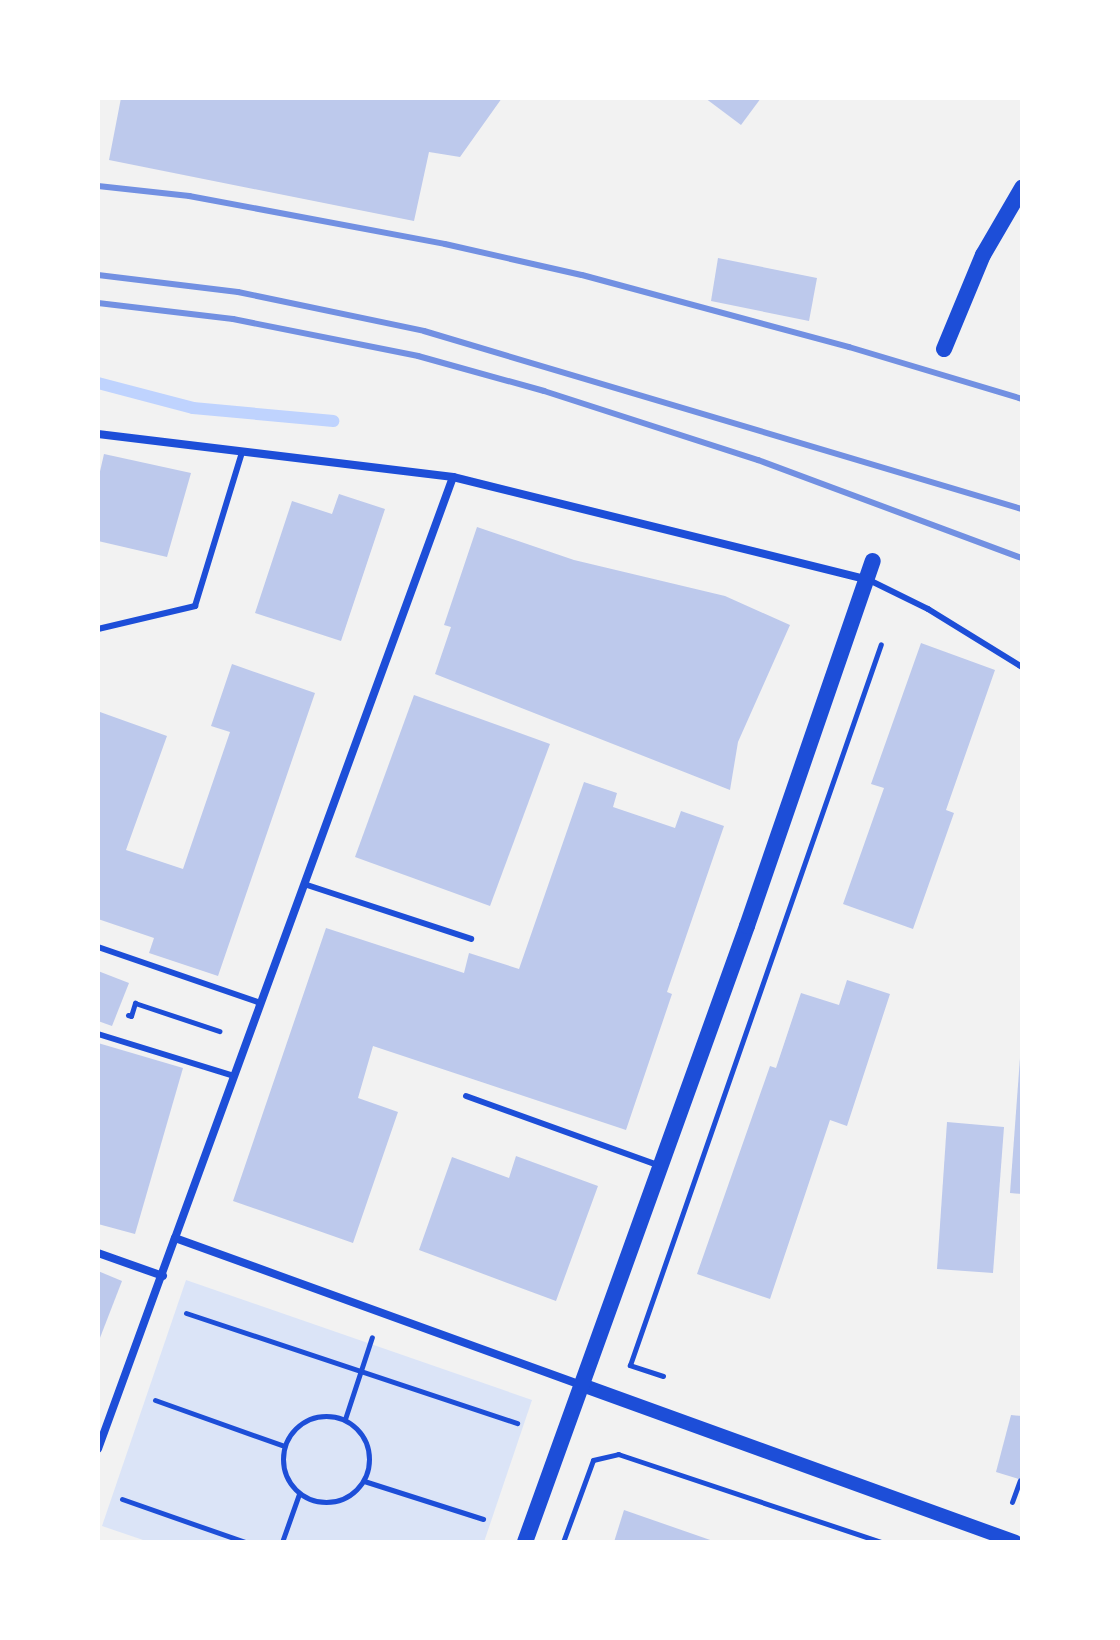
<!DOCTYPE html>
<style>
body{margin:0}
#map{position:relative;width:1120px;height:1640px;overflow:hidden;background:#f2f2f2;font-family:"Times New Roman",serif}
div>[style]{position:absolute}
.green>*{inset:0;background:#dbe4f7}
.stream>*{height:12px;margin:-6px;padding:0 6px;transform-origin:6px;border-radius:6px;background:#bfd3fe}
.building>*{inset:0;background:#bdc9ec}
.path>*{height:5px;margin:-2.5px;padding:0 2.5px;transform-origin:2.5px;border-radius:2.5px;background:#1d4ed8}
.path>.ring{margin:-2.5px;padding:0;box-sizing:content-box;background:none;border:5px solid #1d4ed8;border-radius:50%}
.service>*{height:6px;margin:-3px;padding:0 3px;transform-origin:3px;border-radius:3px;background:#1d4ed8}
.minor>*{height:8px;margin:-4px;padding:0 4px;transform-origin:4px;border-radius:4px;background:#1d4ed8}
.tertiary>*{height:14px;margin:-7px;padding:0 7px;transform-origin:7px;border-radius:7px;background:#1d4ed8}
.secondary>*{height:16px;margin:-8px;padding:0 8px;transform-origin:8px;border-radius:8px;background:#1d4ed8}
.rail>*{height:6px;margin:-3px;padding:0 3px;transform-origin:3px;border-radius:3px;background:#7290e2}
span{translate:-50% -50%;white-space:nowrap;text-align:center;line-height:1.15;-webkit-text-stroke:8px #fff;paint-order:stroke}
.frame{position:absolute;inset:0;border:100px solid #fff;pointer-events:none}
</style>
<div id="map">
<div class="green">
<i style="clip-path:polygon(186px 1280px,532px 1400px,484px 1542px,149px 1542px,102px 1526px)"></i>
</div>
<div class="stream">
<i style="left:98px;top:383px;width:98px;rotate:14.7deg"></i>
<i style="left:193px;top:408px;width:141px;rotate:5.3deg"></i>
</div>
<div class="building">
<i style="clip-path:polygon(121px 98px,502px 98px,460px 157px,429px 152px,414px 221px,109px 160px)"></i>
<i style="clip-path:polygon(705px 98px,761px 98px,741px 125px)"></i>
<i style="clip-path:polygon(718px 258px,817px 278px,809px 321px,711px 301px)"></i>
<i style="clip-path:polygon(104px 454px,191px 473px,167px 557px,98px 541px,98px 480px)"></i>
<i style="clip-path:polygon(339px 494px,385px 509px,341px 641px,255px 613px,292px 501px,332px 514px)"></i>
<i style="clip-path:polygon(477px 527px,574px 560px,725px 596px,790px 625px,738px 742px,730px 790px,435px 674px,451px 627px,444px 625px)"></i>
<i style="clip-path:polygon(921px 643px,995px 670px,946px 810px,954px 813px,913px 929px,843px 904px,884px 788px,871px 784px)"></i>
<i style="clip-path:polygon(232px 664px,315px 693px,218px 976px,149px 953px,154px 938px,98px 919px,98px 718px,100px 712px,167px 736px,126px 850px,183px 869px,230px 732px,211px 726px)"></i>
<i style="clip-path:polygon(414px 695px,550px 744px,490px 906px,355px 857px)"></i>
<i style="clip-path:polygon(584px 782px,617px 793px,613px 807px,675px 828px,681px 811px,724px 826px,667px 992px,672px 994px,626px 1130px,373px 1046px,358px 1098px,398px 1112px,353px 1243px,233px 1201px,326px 928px,464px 973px,469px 953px,519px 969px)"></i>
<i style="clip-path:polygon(98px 971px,129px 983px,112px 1026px,98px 1021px)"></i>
<i style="clip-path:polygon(847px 980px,890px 994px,847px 1126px,830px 1120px,770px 1299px,697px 1274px,770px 1066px,776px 1068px,801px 993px,839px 1005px)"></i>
<i style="clip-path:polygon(98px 1043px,183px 1068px,135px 1234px,98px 1224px)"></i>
<i style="clip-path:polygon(1020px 1058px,1022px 1058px,1022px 1194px,1010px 1193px)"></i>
<i style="clip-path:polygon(947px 1122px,1004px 1127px,993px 1273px,937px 1269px)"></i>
<i style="clip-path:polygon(516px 1156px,598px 1186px,556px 1301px,419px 1250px,452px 1157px,509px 1178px)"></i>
<i style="clip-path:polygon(98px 1271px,122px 1281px,98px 1343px)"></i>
<i style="clip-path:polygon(1011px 1415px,1022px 1416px,1022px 1480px,996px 1472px)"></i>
<i style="clip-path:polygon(624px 1510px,716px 1542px,614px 1542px)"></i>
</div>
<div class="path">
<i style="left:128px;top:1015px;width:3px;rotate:18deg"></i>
<i style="left:131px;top:1016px;width:14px;rotate:-73deg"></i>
<i style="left:135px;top:1003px;width:89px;rotate:18.4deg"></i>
<i style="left:186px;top:1313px;width:349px;rotate:18.4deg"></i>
<i style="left:663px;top:1376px;width:35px;rotate:-162deg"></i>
<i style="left:630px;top:1365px;width:763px;rotate:-70.81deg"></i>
<i style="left:155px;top:1400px;width:137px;rotate:19.6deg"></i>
<i class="ring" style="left:283px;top:1416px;width:81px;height:81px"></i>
<i style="left:345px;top:1419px;width:86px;rotate:-71.8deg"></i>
<i style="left:364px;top:1481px;width:125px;rotate:17.7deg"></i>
<i style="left:122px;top:1499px;width:130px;rotate:19.3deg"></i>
<i style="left:1012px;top:1502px;width:23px;rotate:-70deg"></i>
<i style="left:282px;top:1542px;width:51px;rotate:-70.5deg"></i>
<i style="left:563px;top:1542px;width:87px;rotate:-69.9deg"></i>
<i style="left:593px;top:1460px;width:26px;rotate:-13deg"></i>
<i style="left:618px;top:1454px;width:277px;rotate:18.5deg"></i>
</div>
<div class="service">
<i style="left:869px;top:580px;width:66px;rotate:26.2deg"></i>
<i style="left:928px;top:609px;width:110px;rotate:31.7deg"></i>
<i style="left:98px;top:629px;width:100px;rotate:-13.3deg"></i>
<i style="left:195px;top:606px;width:161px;rotate:-73deg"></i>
<i style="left:304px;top:884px;width:176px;rotate:18.2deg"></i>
<i style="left:98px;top:947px;width:172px;rotate:19deg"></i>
<i style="left:98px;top:1034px;width:142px;rotate:17.2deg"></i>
<i style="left:466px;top:1096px;width:204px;rotate:19.8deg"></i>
</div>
<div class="minor">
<i style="left:98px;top:434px;width:358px;rotate:6.9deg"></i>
<i style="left:453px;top:477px;width:425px;rotate:13.9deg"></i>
<i style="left:175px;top:1238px;width:810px;rotate:-69.93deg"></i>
<i style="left:98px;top:1253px;width:69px;rotate:19.5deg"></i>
<i style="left:98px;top:1449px;width:225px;rotate:-70deg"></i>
<i style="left:175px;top:1238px;width:433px;rotate:19.9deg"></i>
</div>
<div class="tertiary">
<i style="left:582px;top:1385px;width:461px;rotate:19.9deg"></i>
</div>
<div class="secondary">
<i style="left:944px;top:349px;width:102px;rotate:-67.5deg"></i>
<i style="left:983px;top:255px;width:78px;rotate:-59.8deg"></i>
<i style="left:525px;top:1542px;width:655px;rotate:-70.18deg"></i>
<i style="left:747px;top:926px;width:386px;rotate:-71deg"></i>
</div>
<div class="rail">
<i style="left:98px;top:186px;width:92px;rotate:6.3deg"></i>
<i style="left:189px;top:196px;width:260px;rotate:10.6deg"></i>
<i style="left:445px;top:244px;width:140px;rotate:12.8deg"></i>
<i style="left:582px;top:275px;width:277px;rotate:15.1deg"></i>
<i style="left:849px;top:347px;width:181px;rotate:16.7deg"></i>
<i style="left:98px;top:275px;width:141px;rotate:6.9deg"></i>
<i style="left:238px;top:292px;width:190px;rotate:11.8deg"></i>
<i style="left:424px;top:331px;width:624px;rotate:16.58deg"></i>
<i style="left:98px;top:303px;width:136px;rotate:6.8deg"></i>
<i style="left:233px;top:319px;width:189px;rotate:11.3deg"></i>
<i style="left:418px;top:356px;width:131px;rotate:15.5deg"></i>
<i style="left:544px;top:391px;width:225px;rotate:17.9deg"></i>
<i style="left:758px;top:460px;width:282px;rotate:20.4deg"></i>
</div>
<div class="frame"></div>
</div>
